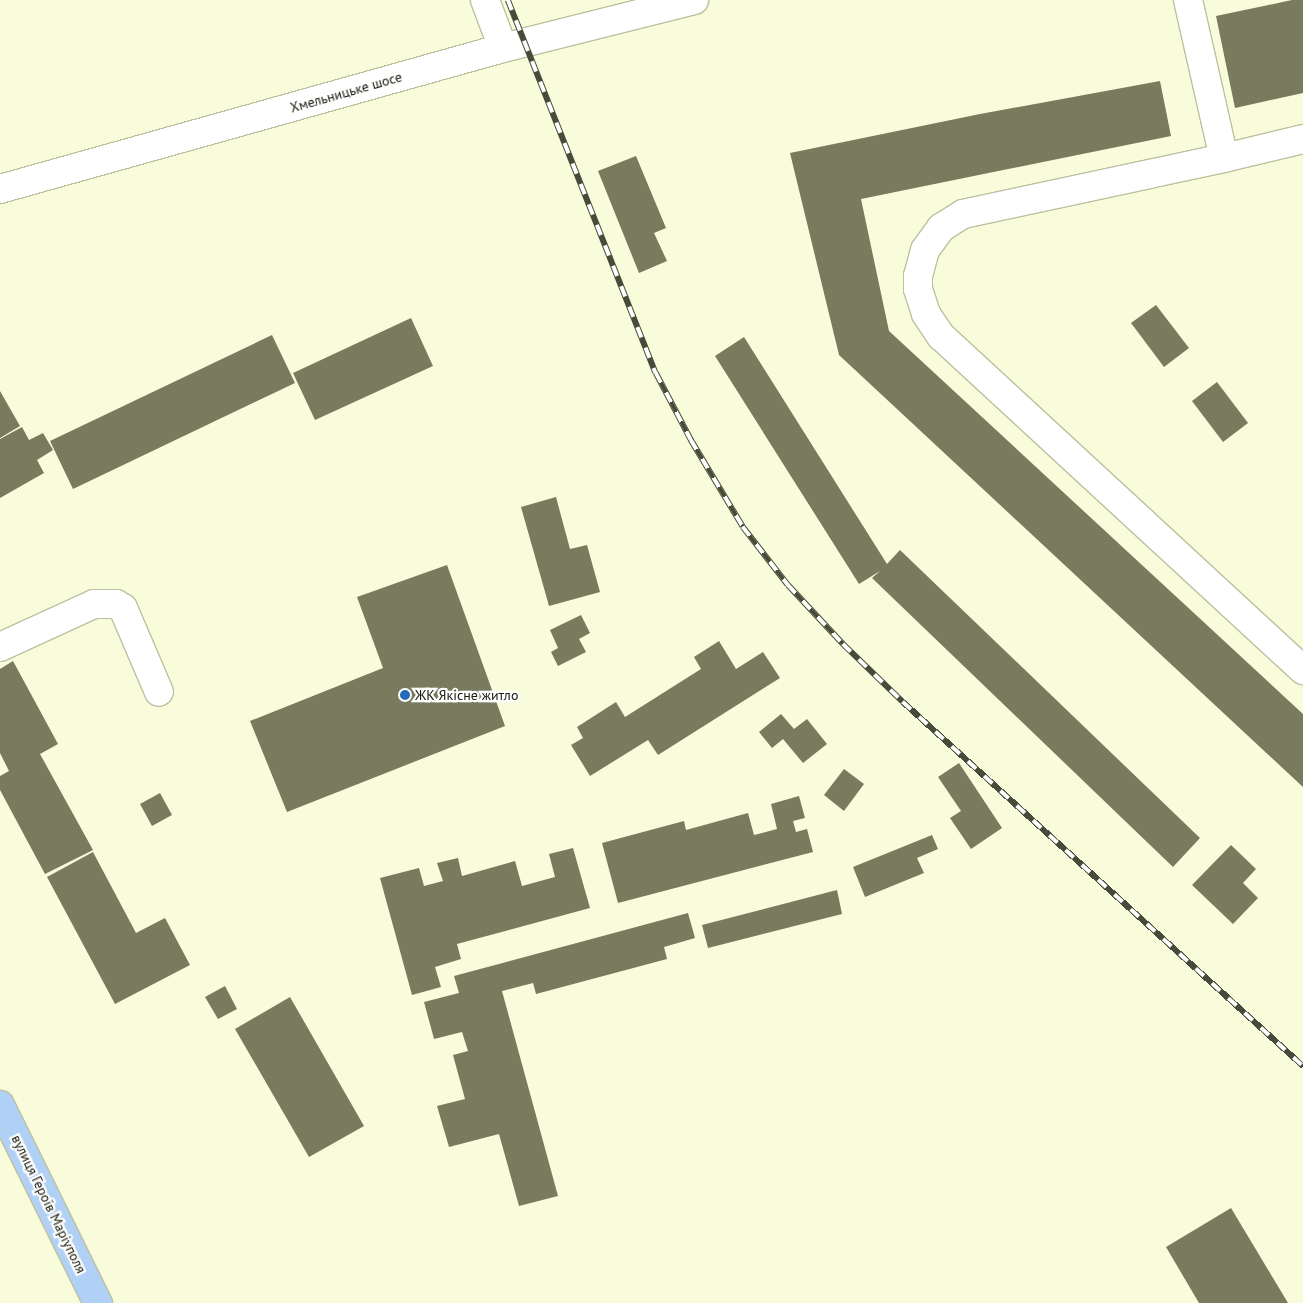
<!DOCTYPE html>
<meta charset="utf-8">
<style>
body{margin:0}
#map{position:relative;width:1303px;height:1303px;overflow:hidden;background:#f9fcda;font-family:"PT Sans",sans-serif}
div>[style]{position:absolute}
.building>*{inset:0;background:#787b5d}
.roads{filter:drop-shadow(1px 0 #bdc1a0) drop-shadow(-1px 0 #bdc1a0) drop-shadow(0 1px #bdc1a0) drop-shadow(0 -1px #bdc1a0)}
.minor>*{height:28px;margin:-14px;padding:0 14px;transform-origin:14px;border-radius:14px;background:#fff}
.major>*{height:28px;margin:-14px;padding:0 14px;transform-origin:14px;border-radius:14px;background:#b1d0f6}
.rail>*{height:5.5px;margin-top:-2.75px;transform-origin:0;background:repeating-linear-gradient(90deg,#fff 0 11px,#494b3a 0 22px);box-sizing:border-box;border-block:1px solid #494b3a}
.dots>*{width:14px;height:14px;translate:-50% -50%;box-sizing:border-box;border:2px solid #fff;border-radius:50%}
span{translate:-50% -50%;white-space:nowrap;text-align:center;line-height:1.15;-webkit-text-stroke:4.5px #fff;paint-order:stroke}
.street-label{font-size:14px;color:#191a0e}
.poi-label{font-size:14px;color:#191a0e}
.left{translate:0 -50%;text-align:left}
</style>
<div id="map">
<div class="building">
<i style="clip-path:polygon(1292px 0,1303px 0,1303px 93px,1235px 108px,1216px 16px)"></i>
<i style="clip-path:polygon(1160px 81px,1171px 136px,861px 199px,889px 331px,1303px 714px,1303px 787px,839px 355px,790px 153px,980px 114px)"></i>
<i style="clip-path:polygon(636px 156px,666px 228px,654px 233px,667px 261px,639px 273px,598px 171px)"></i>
<i style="clip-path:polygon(1156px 305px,1189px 348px,1164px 367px,1131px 323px)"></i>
<i style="clip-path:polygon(411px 318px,433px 366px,315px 420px,293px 373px)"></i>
<i style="clip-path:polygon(272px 335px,295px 383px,73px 489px,50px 441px)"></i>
<i style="clip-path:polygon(744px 337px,887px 564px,900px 550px,1200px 838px,1173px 867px,872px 578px,880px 571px,859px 584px,715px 356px)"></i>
<i style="clip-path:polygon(1217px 382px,1248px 423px,1223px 442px,1192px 401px)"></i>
<i style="clip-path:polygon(0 391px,20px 426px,0 438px)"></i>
<i style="clip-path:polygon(22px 427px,29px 440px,43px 433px,53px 450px,37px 460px,44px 473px,0 498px,0 439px)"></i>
<i style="clip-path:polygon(556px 497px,570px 549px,587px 545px,600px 592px,549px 606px,521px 507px)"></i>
<i style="clip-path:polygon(447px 565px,505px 726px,287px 812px,250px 721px,383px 668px,357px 597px)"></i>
<i style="clip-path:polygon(581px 615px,590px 633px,579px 639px,586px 652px,558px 666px,551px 652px,558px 648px,550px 630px)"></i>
<i style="clip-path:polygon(719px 641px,736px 669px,763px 652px,780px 678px,658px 755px,648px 740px,590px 776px,571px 745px,583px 738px,577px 727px,616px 702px,625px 717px,701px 669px,694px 657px)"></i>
<i style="clip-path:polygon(13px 661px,58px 744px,40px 754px,93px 850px,45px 874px,0 790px,0 776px,9px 771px,0 753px,0 669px)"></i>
<i style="clip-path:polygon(781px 714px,794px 729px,807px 719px,827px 744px,803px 763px,783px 739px,772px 748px,759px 732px)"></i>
<i style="clip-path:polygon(959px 763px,1002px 828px,971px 849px,950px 818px,961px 811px,938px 777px)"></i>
<i style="clip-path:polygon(844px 769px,864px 784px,844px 811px,824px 795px)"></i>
<i style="clip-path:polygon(160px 793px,172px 815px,152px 826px,140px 804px)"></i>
<i style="clip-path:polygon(799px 796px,805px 818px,793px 821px,796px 832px,807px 829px,813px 852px,618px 903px,602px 843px,684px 821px,686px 830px,748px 813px,754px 835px,777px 829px,771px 804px)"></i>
<i style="clip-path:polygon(932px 835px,938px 849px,917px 858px,924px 873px,865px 897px,853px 867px)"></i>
<i style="clip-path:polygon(1231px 845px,1256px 869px,1243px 883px,1258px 898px,1233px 924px,1192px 885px)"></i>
<i style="clip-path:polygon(573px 848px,590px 908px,457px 944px,461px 959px,435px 967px,441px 987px,412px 995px,380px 878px,419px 868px,424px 886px,443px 881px,437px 863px,458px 858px,462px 876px,515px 861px,522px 886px,555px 877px,549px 854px)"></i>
<i style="clip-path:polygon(93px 852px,136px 933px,165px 918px,190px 965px,115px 1004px,47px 877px)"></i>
<i style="clip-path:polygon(837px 890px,842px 914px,708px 948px,702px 925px)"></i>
<i style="clip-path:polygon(688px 913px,695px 938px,664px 947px,667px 959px,536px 994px,533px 983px,502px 991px,558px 1196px,519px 1206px,499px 1134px,449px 1147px,437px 1106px,465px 1099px,453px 1055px,468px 1051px,462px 1032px,434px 1039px,424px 1002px,459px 993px,454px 976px)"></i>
<i style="clip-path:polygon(225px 986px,237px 1009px,218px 1019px,205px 997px)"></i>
<i style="clip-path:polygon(290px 997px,364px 1126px,309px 1157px,235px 1029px)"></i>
<i style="clip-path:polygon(1231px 1208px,1288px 1303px,1199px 1303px,1166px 1247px)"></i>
</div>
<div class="roads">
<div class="minor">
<i style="left:485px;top:0;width:51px;rotate:69.4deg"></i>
<i style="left:1188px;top:0;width:162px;rotate:77.2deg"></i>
<i style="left:1224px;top:158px;width:267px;rotate:167.9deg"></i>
<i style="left:963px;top:214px;width:26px;rotate:148deg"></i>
<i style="left:941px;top:228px;width:27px;rotate:126deg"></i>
<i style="left:925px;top:250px;width:27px;rotate:105deg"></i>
<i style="left:918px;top:276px;width:13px;rotate:90deg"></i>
<i style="left:918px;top:289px;width:26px;rotate:72deg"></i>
<i style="left:926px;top:314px;width:27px;rotate:56deg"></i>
<i style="left:941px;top:336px;width:493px;rotate:42.7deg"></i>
<i style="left:1224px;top:158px;width:81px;rotate:-13.5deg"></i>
<i style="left:0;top:189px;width:522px;rotate:-15.66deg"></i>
<i style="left:503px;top:48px;width:197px;rotate:-14.1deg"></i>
<i style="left:0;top:647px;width:103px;rotate:-24.6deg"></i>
<i style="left:94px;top:604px;width:22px"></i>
<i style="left:116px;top:604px;width:8px;rotate:30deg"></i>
<i style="left:123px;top:608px;width:91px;rotate:66.8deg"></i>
</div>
<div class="major">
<i style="left:0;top:1105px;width:221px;rotate:63.7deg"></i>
</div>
</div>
<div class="rail">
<i style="left:508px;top:0;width:401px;rotate:68.4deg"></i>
<i style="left:656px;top:373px;width:76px;rotate:62.4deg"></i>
<i style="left:691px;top:440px;width:101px;rotate:59.1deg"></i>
<i style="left:743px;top:527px;width:73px;rotate:52.2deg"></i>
<i style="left:788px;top:585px;width:81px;rotate:47deg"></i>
<i style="left:843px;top:644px;width:83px;rotate:44deg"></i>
<i style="left:903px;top:702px;width:541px;rotate:42.3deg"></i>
</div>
<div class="dots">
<i style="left:405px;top:695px;background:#256abb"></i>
</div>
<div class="street-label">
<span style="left:346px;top:92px;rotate:-16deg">Хмельницьке шосе</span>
<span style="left:49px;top:1204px;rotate:64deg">вулиця Героїв Маріуполя</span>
</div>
<div class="poi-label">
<span class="left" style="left:415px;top:695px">ЖК Якісне житло</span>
</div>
</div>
